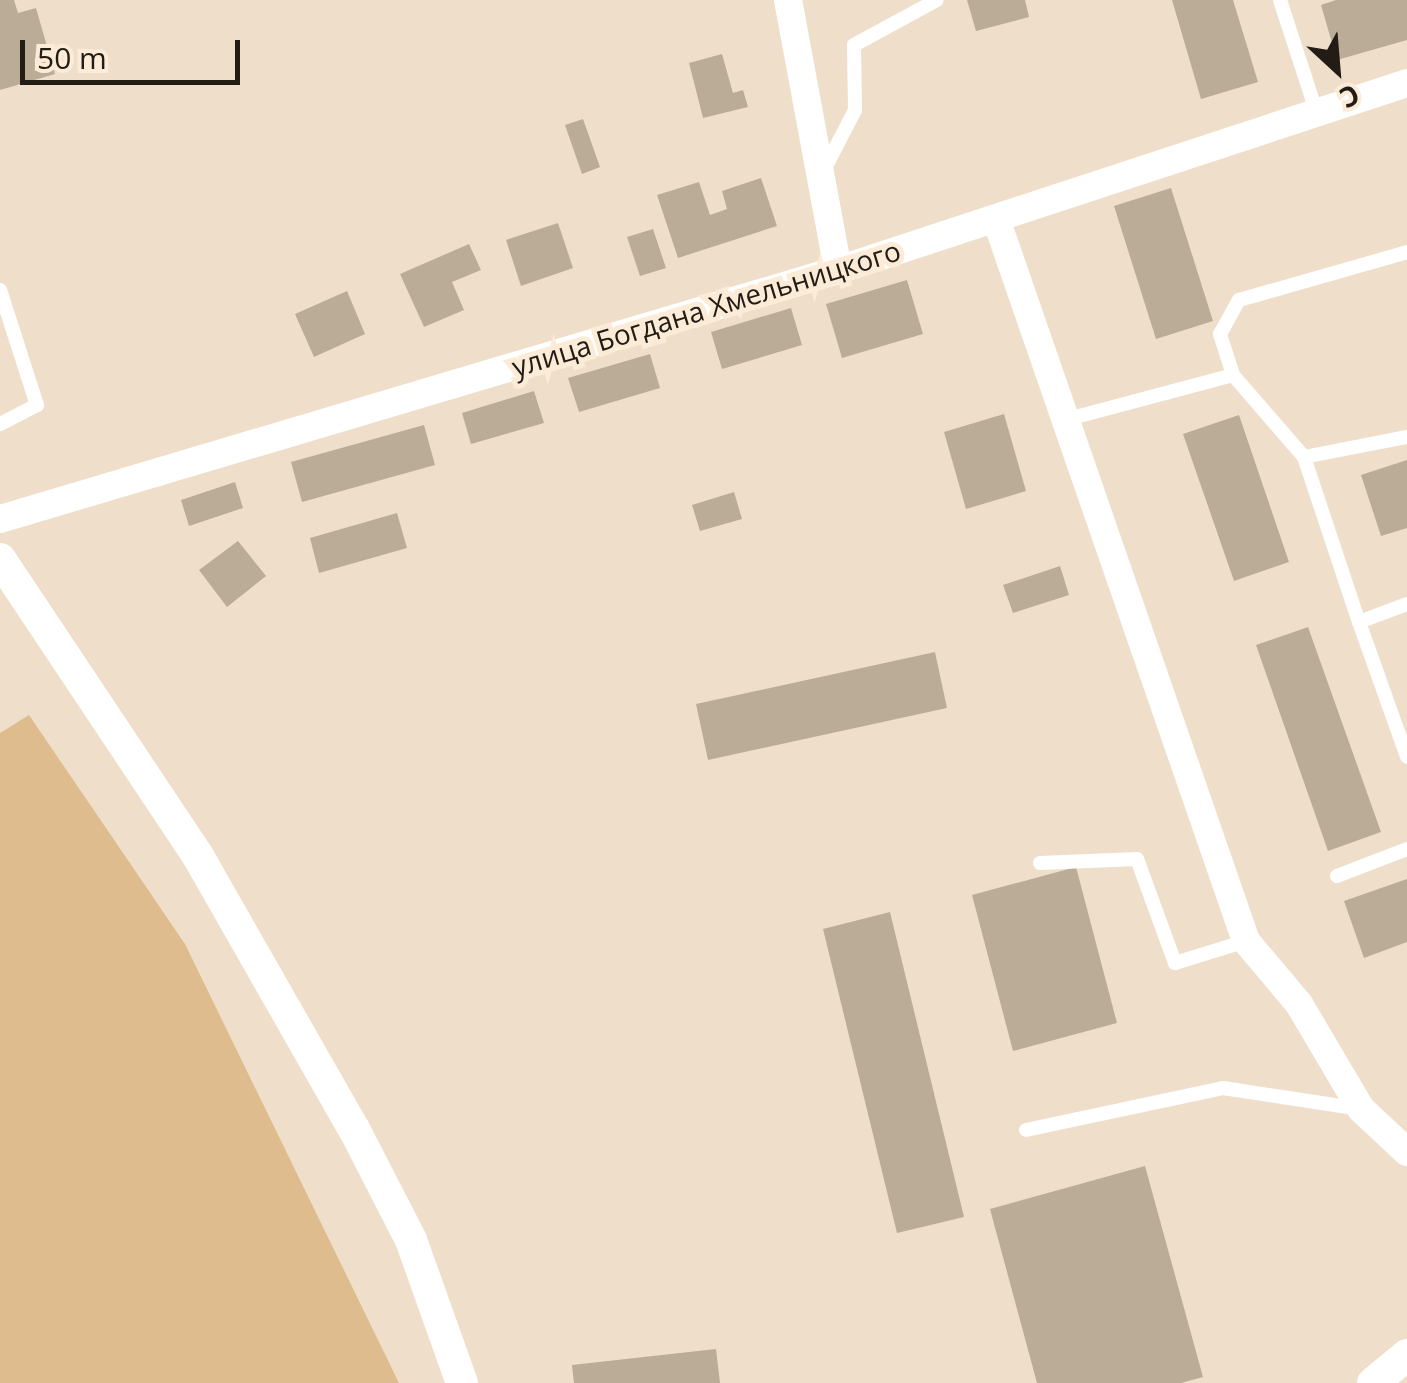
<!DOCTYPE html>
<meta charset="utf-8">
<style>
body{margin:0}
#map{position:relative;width:1407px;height:1383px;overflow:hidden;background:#efdfca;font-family:"Open Sans",sans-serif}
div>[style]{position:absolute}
.green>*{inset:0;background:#debc8d}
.building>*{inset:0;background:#bbac98}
.service>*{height:14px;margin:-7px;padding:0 7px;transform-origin:7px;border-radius:7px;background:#fff}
.minor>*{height:28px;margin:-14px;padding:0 14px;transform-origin:14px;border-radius:14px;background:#fff}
.tertiary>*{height:32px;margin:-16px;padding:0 16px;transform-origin:16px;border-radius:16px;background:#fff}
span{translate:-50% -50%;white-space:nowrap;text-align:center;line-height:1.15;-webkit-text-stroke:10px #fcecd7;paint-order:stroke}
.street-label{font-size:28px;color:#221c15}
.north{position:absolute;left:1287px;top:20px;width:100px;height:100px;-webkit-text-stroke:8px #fcecd7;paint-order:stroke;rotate:154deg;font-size:28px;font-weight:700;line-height:40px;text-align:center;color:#221c15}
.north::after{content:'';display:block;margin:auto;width:35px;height:45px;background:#221c15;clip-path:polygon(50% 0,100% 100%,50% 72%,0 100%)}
.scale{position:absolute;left:20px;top:40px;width:220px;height:45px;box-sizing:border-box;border:5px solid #221c15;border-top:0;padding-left:12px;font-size:30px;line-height:35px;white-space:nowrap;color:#221c15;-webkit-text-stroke:8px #fcecd7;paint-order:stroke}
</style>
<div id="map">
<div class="green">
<i style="clip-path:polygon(29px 715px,185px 944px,399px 1383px,0 1383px,0 733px)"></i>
</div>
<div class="building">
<i style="clip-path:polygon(0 0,14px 0,18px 13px,36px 8px,55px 74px,0 90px)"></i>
<i style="clip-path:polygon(967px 0,1025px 0,1029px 17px,976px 31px)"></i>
<i style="clip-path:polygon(1172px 0,1233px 0,1258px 82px,1201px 99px)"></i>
<i style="clip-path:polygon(1336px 0,1407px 0,1407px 40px,1337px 60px,1321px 5px)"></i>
<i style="clip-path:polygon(722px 54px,733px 93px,743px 90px,748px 107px,703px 118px,689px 63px)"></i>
<i style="clip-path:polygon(583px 119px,600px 167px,582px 174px,565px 125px)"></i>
<i style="clip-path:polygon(761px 178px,777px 226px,678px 258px,657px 195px,699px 182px,710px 215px,727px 209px,722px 191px)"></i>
<i style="clip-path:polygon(1171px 188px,1213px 321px,1156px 339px,1114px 206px)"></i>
<i style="clip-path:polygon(558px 223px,573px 268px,521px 286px,506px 240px)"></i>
<i style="clip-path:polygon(653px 229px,666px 268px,640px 276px,627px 237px)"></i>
<i style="clip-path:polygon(469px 244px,481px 270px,452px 282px,464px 310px,424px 327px,400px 274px)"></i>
<i style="clip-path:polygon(907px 280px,923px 334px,842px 358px,826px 304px)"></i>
<i style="clip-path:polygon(347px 291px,365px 334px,314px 357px,295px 314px)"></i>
<i style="clip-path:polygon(791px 308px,802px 345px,722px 369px,711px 332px)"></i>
<i style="clip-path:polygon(650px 354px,660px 388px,579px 412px,568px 378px)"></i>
<i style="clip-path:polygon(534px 391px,544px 423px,471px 444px,462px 413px)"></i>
<i style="clip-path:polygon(1004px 414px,1026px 491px,966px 509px,944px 432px)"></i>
<i style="clip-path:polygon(1239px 415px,1289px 562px,1234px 581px,1183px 434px)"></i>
<i style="clip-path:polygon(424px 425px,435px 465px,302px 502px,291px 462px)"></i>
<i style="clip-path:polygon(1407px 460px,1407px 528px,1381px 536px,1361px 475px)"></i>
<i style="clip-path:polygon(235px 482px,243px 508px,189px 526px,181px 500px)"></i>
<i style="clip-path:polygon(734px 492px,742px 519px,700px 531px,692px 505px)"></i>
<i style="clip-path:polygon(397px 513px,407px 548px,319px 573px,310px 538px)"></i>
<i style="clip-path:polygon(238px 541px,266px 576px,227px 607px,199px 570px)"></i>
<i style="clip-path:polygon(1060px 566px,1069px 595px,1013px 613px,1003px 585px)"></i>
<i style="clip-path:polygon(1308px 627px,1381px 832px,1328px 851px,1256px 645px)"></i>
<i style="clip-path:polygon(935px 652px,947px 708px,708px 760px,696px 704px)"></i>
<i style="clip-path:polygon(1076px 867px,1117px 1023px,1013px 1051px,972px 895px)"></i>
<i style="clip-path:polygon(1407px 879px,1407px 942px,1364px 958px,1344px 901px)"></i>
<i style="clip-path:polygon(890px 912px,964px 1217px,897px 1233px,823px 929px)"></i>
<i style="clip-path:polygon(1145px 1166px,1203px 1377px,1181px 1383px,1037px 1383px,990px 1209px)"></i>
<i style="clip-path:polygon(716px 1349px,720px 1383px,574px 1383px,572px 1365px)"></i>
</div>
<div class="service">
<i style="left:1280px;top:0;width:117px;rotate:72deg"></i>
<i style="left:822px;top:174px;width:72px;rotate:-62.7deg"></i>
<i style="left:855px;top:110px;width:65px;rotate:-90.9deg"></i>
<i style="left:854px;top:45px;width:94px;rotate:-28.5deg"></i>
<i style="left:0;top:290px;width:121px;rotate:72.2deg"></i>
<i style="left:37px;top:405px;width:42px;rotate:152.8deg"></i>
<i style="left:1233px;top:375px;width:43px;rotate:-107.6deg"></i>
<i style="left:1220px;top:334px;width:39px;rotate:-61deg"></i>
<i style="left:1239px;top:300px;width:175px;rotate:-15.9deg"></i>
<i style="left:1068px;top:419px;width:171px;rotate:-14.9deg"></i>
<i style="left:1233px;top:375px;width:108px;rotate:49.1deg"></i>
<i style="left:1304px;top:457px;width:174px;rotate:71.6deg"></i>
<i style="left:1359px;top:622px;width:51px;rotate:-20.6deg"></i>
<i style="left:1304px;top:457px;width:105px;rotate:-11deg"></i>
<i style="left:1359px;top:622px;width:143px;rotate:70.4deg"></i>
<i style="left:1040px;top:863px;width:97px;rotate:-2.4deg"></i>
<i style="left:1137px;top:859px;width:111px;rotate:69.9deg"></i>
<i style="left:1175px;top:963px;width:74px;rotate:-17.2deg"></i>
<i style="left:1337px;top:876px;width:75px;rotate:-21.1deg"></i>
<i style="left:1026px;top:1130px;width:201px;rotate:-12deg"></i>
<i style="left:1223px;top:1088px;width:139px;rotate:8.7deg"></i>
</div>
<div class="minor">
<i style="left:788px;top:0;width:275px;rotate:79.5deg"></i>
<i style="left:996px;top:219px;width:764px;rotate:70.9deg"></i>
<i style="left:1246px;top:941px;width:82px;rotate:49.9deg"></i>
<i style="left:1299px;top:1004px;width:122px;rotate:59.4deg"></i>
<i style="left:1361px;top:1109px;width:63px;rotate:43.1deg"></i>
<i style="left:0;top:519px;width:874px;rotate:-16.55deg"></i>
<i style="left:838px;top:270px;width:599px;rotate:-18.19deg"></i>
</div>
<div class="tertiary">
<i style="left:0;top:559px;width:357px;rotate:56.3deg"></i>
<i style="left:198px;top:856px;width:314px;rotate:60.3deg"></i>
<i style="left:354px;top:1129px;width:125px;rotate:62.8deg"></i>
<i style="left:411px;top:1240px;width:152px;rotate:70.4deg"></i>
<i style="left:1373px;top:1383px;width:44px;rotate:-39.5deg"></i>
</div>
<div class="street-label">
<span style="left:706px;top:308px;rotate:-17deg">улица Богдана Хмельницкого</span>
</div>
<div class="north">С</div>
<div class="scale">50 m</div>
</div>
